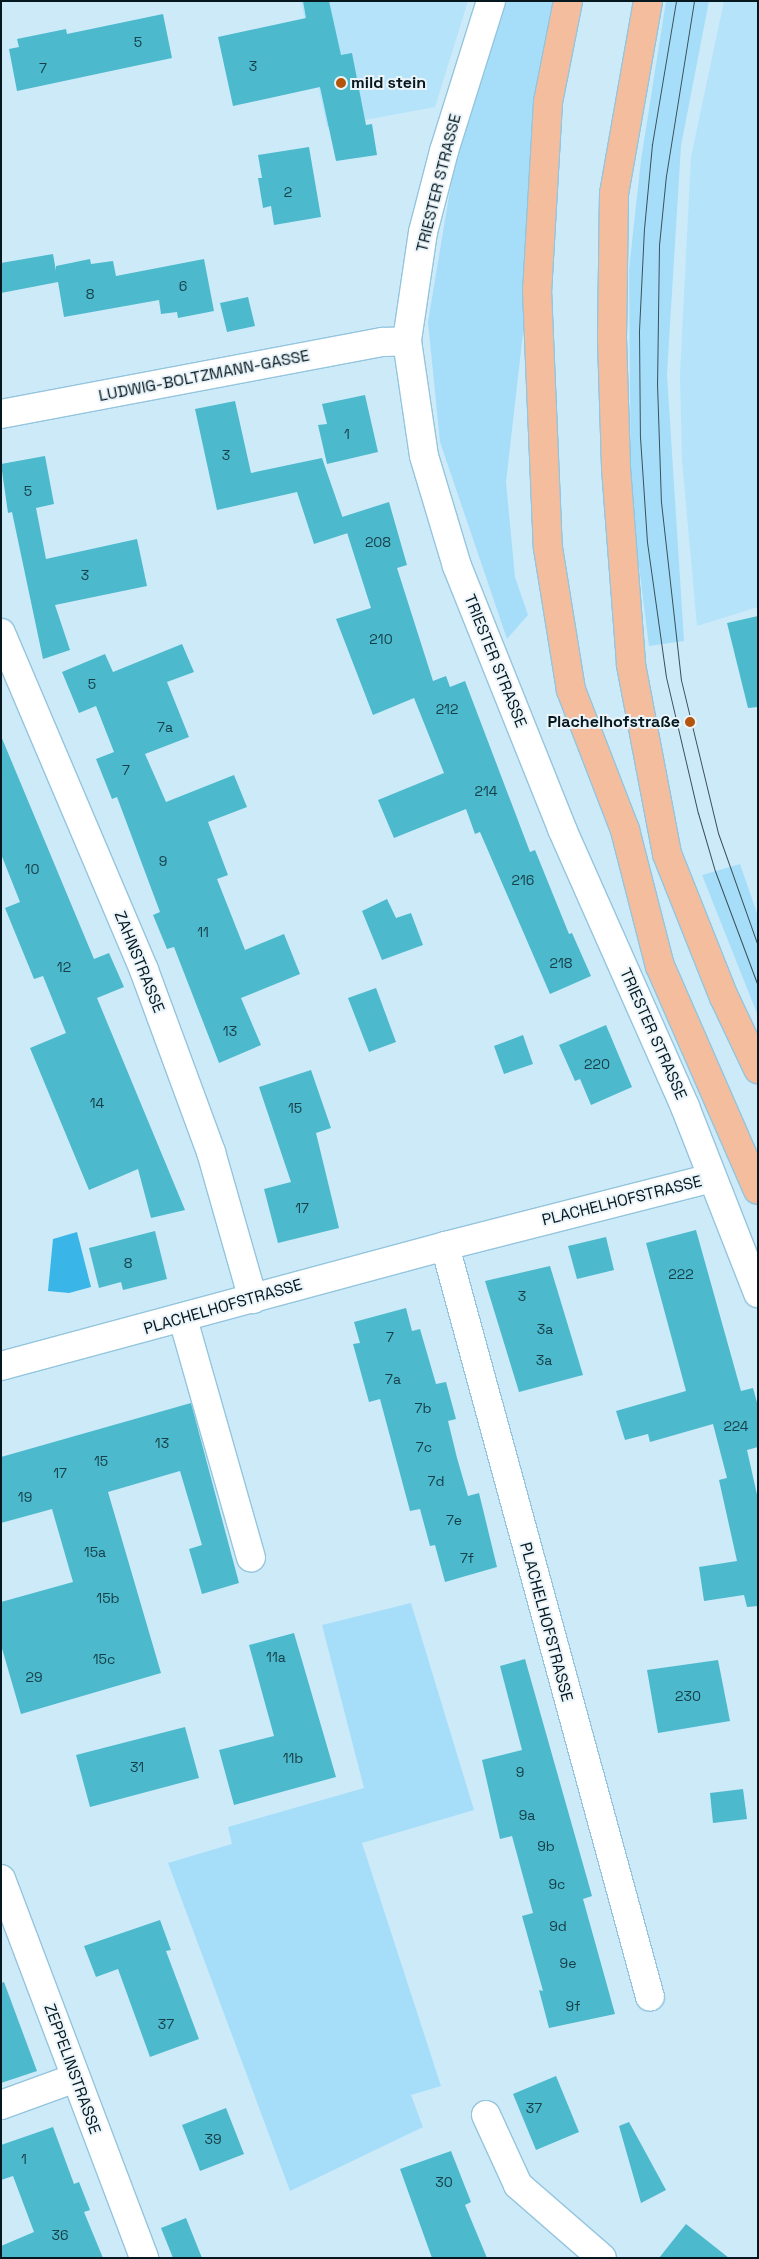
<!DOCTYPE html>
<meta charset="utf-8">
<style>
body{margin:0}
#map{position:relative;width:759px;height:2259px;overflow:hidden;background:#cdeaf9;font-family:"Space Grotesk",sans-serif}
div>[style]{position:absolute}
.built>*{inset:0;background:#b5e3fa}
.green>*{inset:0;background:#a6defa}
.water>*{inset:0;background:#39b5e7}
.building>*{inset:0;background:#4cbacc}
.roads{filter:drop-shadow(1px 0 #94c5dd) drop-shadow(-1px 0 #94c5dd) drop-shadow(0 1px #94c5dd) drop-shadow(0 -1px #94c5dd)}
.street>*{height:28px;margin:-14px;padding:0 14px;transform-origin:14px;border-radius:14px;background:#fff}
.primary>*{height:28px;margin:-14px;padding:0 14px;transform-origin:14px;border-radius:14px;background:#f4be9e}
.tram>*{height:1px;margin:-0.5px;padding:0 0.5px;transform-origin:0.5px;border-radius:0.5px;background:#3b505a}
.dots>*{width:14px;height:14px;translate:-50% -50%;box-sizing:border-box;border:2px solid #eaf4f9;border-radius:50%}
span{translate:-50% -50%;white-space:nowrap;text-align:center;line-height:1.15;-webkit-text-stroke:4px #eaf4f9;paint-order:stroke}
.number-label{font-size:14px;color:#17404b}
.number-label span{-webkit-text-stroke-width:0}
.poi-label{font-size:16px;color:#051820;font-weight:700}
.left{translate:0 -50%;text-align:left}
.right{translate:-100% -50%;text-align:right}
.street-label{font-size:16px;color:#051820}
.frame{position:absolute;inset:0;border:2px solid #051820;pointer-events:none}
</style>
<div id="map">
<div class="built">
<i style="clip-path:polygon(301px 1px,468px 1px,435px 107px,327px 127px)"></i>
<i style="clip-path:polygon(724px 1px,758px 1px,758px 607px,697px 626px,682px 460px,680px 375px,691px 157px)"></i>
</div>
<div class="green">
<i style="clip-path:polygon(506px 1px,561px 1px,506px 482px,515px 577px,528px 615px,507px 639px,440px 442px,428px 322px,453px 172px,499px 14px)"></i>
<i style="clip-path:polygon(666px 1px,709px 1px,681px 146px,667px 374px,684px 641px,649px 646px,631px 503px,629px 269px,641px 160px)"></i>
<i style="clip-path:polygon(740px 864px,758px 916px,758px 1016px,702px 875px)"></i>
<i style="clip-path:polygon(411px 1603px,474px 1810px,362px 1843px,441px 2086px,411px 2095px,423px 2127px,290px 2191px,168px 1863px,232px 1844px,228px 1827px,364px 1788px,322px 1625px)"></i>
</div>
<div class="water">
<i style="clip-path:polygon(77px 1232px,91px 1287px,69px 1293px,48px 1291px,53px 1239px)"></i>
</div>
<div class="building">
<i style="clip-path:polygon(303px 1px,329px 1px,341px 55px,352px 53px,366px 125px,372px 124px,377px 155px,336px 161px,320px 87px,233px 106px,218px 37px,306px 18px)"></i>
<i style="clip-path:polygon(163px 14px,172px 58px,17px 91px,9px 49px,19px 47px,17px 39px,66px 29px,67px 34px)"></i>
<i style="clip-path:polygon(309px 147px,321px 217px,274px 225px,271px 206px,263px 208px,258px 178px,262px 178px,258px 155px)"></i>
<i style="clip-path:polygon(53px 254px,56px 271px,56px 266px,90px 259px,91px 264px,113px 261px,116px 276px,204px 259px,214px 311px,178px 318px,177px 312px,161px 314px,159px 300px,64px 317px,58px 282px,1px 293px,1px 263px)"></i>
<i style="clip-path:polygon(248px 297px,255px 326px,227px 332px,220px 303px)"></i>
<i style="clip-path:polygon(365px 395px,378px 452px,327px 464px,318px 425px,327px 424px,322px 404px)"></i>
<i style="clip-path:polygon(235px 401px,251px 473px,322px 458px,348px 533px,314px 544px,297px 492px,217px 510px,195px 409px)"></i>
<i style="clip-path:polygon(45px 456px,54px 504px,36px 508px,46px 559px,137px 539px,147px 586px,55px 605px,70px 650px,43px 659px,12px 512px,8px 513px,1px 464px)"></i>
<i style="clip-path:polygon(389px 502px,407px 565px,397px 568px,433px 681px,446px 676px,450px 687px,465px 681px,530px 852px,535px 850px,569px 934px,572px 933px,591px 976px,550px 994px,480px 832px,475px 834px,466px 809px,394px 838px,378px 800px,444px 773px,414px 698px,373px 715px,336px 619px,371px 608px,342px 517px)"></i>
<i style="clip-path:polygon(758px 616px,758px 707px,748px 708px,727px 623px)"></i>
<i style="clip-path:polygon(182px 644px,194px 672px,167px 682px,189px 737px,145px 754px,166px 802px,234px 775px,247px 807px,208px 822px,228px 875px,217px 879px,245px 950px,284px 934px,300px 974px,241px 998px,261px 1045px,219px 1063px,174px 947px,167px 949px,153px 915px,160px 912px,117px 797px,112px 799px,96px 759px,114px 752px,96px 706px,79px 713px,62px 672px,105px 654px,113px 672px)"></i>
<i style="clip-path:polygon(1px 736px,94px 959px,109px 953px,124px 987px,97px 998px,185px 1210px,151px 1218px,138px 1169px,89px 1190px,30px 1048px,66px 1033px,43px 976px,34px 979px,5px 908px,20px 902px,1px 854px)"></i>
<i style="clip-path:polygon(387px 899px,396px 918px,411px 913px,423px 945px,382px 960px,362px 911px)"></i>
<i style="clip-path:polygon(376px 988px,396px 1042px,369px 1052px,348px 998px)"></i>
<i style="clip-path:polygon(606px 1025px,632px 1087px,591px 1105px,580px 1079px,575px 1081px,559px 1045px)"></i>
<i style="clip-path:polygon(523px 1035px,533px 1064px,504px 1074px,494px 1046px)"></i>
<i style="clip-path:polygon(311px 1070px,331px 1128px,316px 1133px,339px 1228px,278px 1243px,264px 1189px,291px 1182px,259px 1087px)"></i>
<i style="clip-path:polygon(696px 1230px,741px 1391px,753px 1388px,758px 1406px,758px 1447px,747px 1450px,758px 1499px,758px 1606px,747px 1607px,744px 1595px,704px 1601px,699px 1567px,737px 1561px,719px 1480px,727px 1478px,713px 1424px,650px 1442px,648px 1434px,625px 1440px,616px 1411px,686px 1391px,646px 1243px)"></i>
<i style="clip-path:polygon(155px 1231px,167px 1279px,123px 1290px,121px 1282px,99px 1288px,89px 1248px)"></i>
<i style="clip-path:polygon(606px 1237px,614px 1270px,577px 1279px,568px 1246px)"></i>
<i style="clip-path:polygon(550px 1266px,583px 1375px,519px 1392px,485px 1281px)"></i>
<i style="clip-path:polygon(406px 1308px,412px 1331px,420px 1329px,436px 1384px,446px 1382px,456px 1419px,448px 1421px,457px 1458px,468px 1496px,479px 1493px,497px 1567px,445px 1582px,435px 1545px,430px 1546px,420px 1509px,410px 1511px,380px 1399px,369px 1402px,353px 1344px,360px 1343px,354px 1322px)"></i>
<i style="clip-path:polygon(191px 1403px,239px 1583px,202px 1594px,189px 1549px,202px 1545px,180px 1471px,108px 1492px,161px 1673px,21px 1714px,1px 1645px,1px 1602px,73px 1582px,52px 1509px,1px 1523px,1px 1457px)"></i>
<i style="clip-path:polygon(294px 1633px,336px 1777px,234px 1805px,219px 1750px,274px 1736px,249px 1645px)"></i>
<i style="clip-path:polygon(525px 1659px,592px 1896px,583px 1899px,615px 2014px,549px 2028px,539px 1990px,543px 1991px,522px 1916px,533px 1913px,512px 1836px,500px 1839px,482px 1760px,522px 1750px,500px 1666px)"></i>
<i style="clip-path:polygon(718px 1660px,730px 1721px,658px 1733px,647px 1670px)"></i>
<i style="clip-path:polygon(185px 1727px,199px 1778px,90px 1807px,76px 1755px)"></i>
<i style="clip-path:polygon(743px 1789px,747px 1819px,713px 1823px,710px 1793px)"></i>
<i style="clip-path:polygon(160px 1920px,171px 1950px,166px 1951px,199px 2039px,150px 2057px,118px 1969px,96px 1977px,84px 1946px)"></i>
<i style="clip-path:polygon(4px 1982px,37px 2071px,1px 2083px,1px 1983px)"></i>
<i style="clip-path:polygon(556px 2076px,579px 2132px,536px 2150px,513px 2094px)"></i>
<i style="clip-path:polygon(226px 2108px,244px 2154px,200px 2171px,182px 2125px)"></i>
<i style="clip-path:polygon(629px 2122px,666px 2190px,641px 2203px,619px 2126px)"></i>
<i style="clip-path:polygon(53px 2127px,74px 2184px,79px 2182px,90px 2210px,84px 2212px,103px 2258px,1px 2258px,1px 2246px,34px 2232px,13px 2176px,1px 2180px,1px 2145px)"></i>
<i style="clip-path:polygon(451px 2151px,471px 2202px,465px 2205px,487px 2258px,432px 2258px,400px 2169px)"></i>
<i style="clip-path:polygon(186px 2218px,202px 2258px,173px 2258px,161px 2228px)"></i>
<i style="clip-path:polygon(686px 2224px,729px 2258px,659px 2258px)"></i>
</div>
<div class="roads">
<div class="street">
<i style="left:491px;top:1px;width:157px;rotate:107.4deg"></i>
<i style="left:444px;top:151px;width:84px;rotate:104.5deg"></i>
<i style="left:423px;top:232px;width:110px;rotate:98.4deg"></i>
<i style="left:407px;top:341px;width:116px;rotate:81.6deg"></i>
<i style="left:424px;top:456px;width:115px;rotate:73.3deg"></i>
<i style="left:457px;top:566px;width:283px;rotate:68.2deg"></i>
<i style="left:562px;top:829px;width:304px;rotate:66.1deg"></i>
<i style="left:685px;top:1107px;width:200px;rotate:68.6deg"></i>
<i style="left:1px;top:414px;width:389px;rotate:-10.7deg"></i>
<i style="left:383px;top:342px;width:24px;rotate:-2deg"></i>
<i style="left:1px;top:633px;width:366px;rotate:67deg"></i>
<i style="left:144px;top:970px;width:194px;rotate:69.8deg"></i>
<i style="left:211px;top:1152px;width:153px;rotate:74.1deg"></i>
<i style="left:445px;top:1246px;width:778px;rotate:74.73deg"></i>
<i style="left:183px;top:1319px;width:248px;rotate:74.1deg"></i>
<i style="left:1px;top:1366px;width:460px;rotate:-15.1deg"></i>
<i style="left:445px;top:1246px;width:275px;rotate:-14.3deg"></i>
<i style="left:1px;top:1879px;width:405px;rotate:69.3deg"></i>
<i style="left:1px;top:2105px;width:79px;rotate:-20deg"></i>
<i style="left:486px;top:2115px;width:77px;rotate:65.4deg"></i>
<i style="left:518px;top:2185px;width:111px;rotate:41deg"></i>
</div>
<div class="primary">
<i style="left:568px;top:1px;width:103px;rotate:101.2deg"></i>
<i style="left:548px;top:102px;width:188px;rotate:93.3deg"></i>
<i style="left:537px;top:290px;width:258px;rotate:87.6deg"></i>
<i style="left:548px;top:548px;width:144px;rotate:80.8deg"></i>
<i style="left:571px;top:690px;width:150px;rotate:68.9deg"></i>
<i style="left:625px;top:830px;width:140px;rotate:75.6deg"></i>
<i style="left:660px;top:966px;width:244px;rotate:66.4deg"></i>
<i style="left:648px;top:1px;width:196px;rotate:100deg"></i>
<i style="left:614px;top:194px;width:145px;rotate:90.8deg"></i>
<i style="left:612px;top:339px;width:129px;rotate:88.2deg"></i>
<i style="left:616px;top:468px;width:198px;rotate:85.6deg"></i>
<i style="left:631px;top:665px;width:192px;rotate:79.2deg"></i>
<i style="left:667px;top:854px;width:154px;rotate:68.3deg"></i>
<i style="left:724px;top:997px;width:80px;rotate:64.7deg"></i>
</div>
</div>
<div class="tram">
<i style="left:676px;top:1px;width:145px;rotate:99.5deg"></i>
<i style="left:652px;top:144px;width:84px;rotate:95.4deg"></i>
<i style="left:644px;top:228px;width:103px;rotate:92.8deg"></i>
<i style="left:639px;top:331px;width:106px;rotate:89.5deg"></i>
<i style="left:640px;top:437px;width:105px;rotate:86.2deg"></i>
<i style="left:647px;top:542px;width:136px;rotate:82deg"></i>
<i style="left:666px;top:677px;width:140px;rotate:76.8deg"></i>
<i style="left:698px;top:813px;width:60px;rotate:73.7deg"></i>
<i style="left:715px;top:871px;width:123px;rotate:69.5deg"></i>
<i style="left:694px;top:1px;width:176px;rotate:99.1deg"></i>
<i style="left:666px;top:175px;width:70px;rotate:95.7deg"></i>
<i style="left:659px;top:245px;width:138px;rotate:90.8deg"></i>
<i style="left:657px;top:383px;width:119px;rotate:88.1deg"></i>
<i style="left:661px;top:502px;width:179px;rotate:83.6deg"></i>
<i style="left:681px;top:680px;width:157px;rotate:76.4deg"></i>
<i style="left:718px;top:833px;width:120px;rotate:70.5deg"></i>
</div>
<div class="dots">
<i style="left:341px;top:83px;background:#b4550b"></i>
<i style="left:690px;top:722px;background:#b4550b"></i>
</div>
<div class="number-label">
<span style="left:138px;top:42px">5</span>
<span style="left:253px;top:66px">3</span>
<span style="left:43px;top:68px">7</span>
<span style="left:288px;top:192px">2</span>
<span style="left:183px;top:286px">6</span>
<span style="left:90px;top:294px">8</span>
<span style="left:347px;top:434px">1</span>
<span style="left:226px;top:455px">3</span>
<span style="left:28px;top:491px">5</span>
<span style="left:378px;top:542px">208</span>
<span style="left:85px;top:575px">3</span>
<span style="left:381px;top:639px">210</span>
<span style="left:92px;top:684px">5</span>
<span style="left:447px;top:709px">212</span>
<span style="left:165px;top:727px">7a</span>
<span style="left:126px;top:770px">7</span>
<span style="left:486px;top:791px">214</span>
<span style="left:163px;top:861px">9</span>
<span style="left:32px;top:869px">10</span>
<span style="left:523px;top:880px">216</span>
<span style="left:203px;top:932px">11</span>
<span style="left:561px;top:963px">218</span>
<span style="left:64px;top:967px">12</span>
<span style="left:230px;top:1031px">13</span>
<span style="left:597px;top:1064px">220</span>
<span style="left:97px;top:1103px">14</span>
<span style="left:295px;top:1108px">15</span>
<span style="left:302px;top:1208px">17</span>
<span style="left:128px;top:1263px">8</span>
<span style="left:681px;top:1274px">222</span>
<span style="left:522px;top:1296px">3</span>
<span style="left:545px;top:1329px">3a</span>
<span style="left:390px;top:1337px">7</span>
<span style="left:544px;top:1360px">3a</span>
<span style="left:393px;top:1379px">7a</span>
<span style="left:423px;top:1408px">7b</span>
<span style="left:736px;top:1426px">224</span>
<span style="left:162px;top:1443px">13</span>
<span style="left:424px;top:1447px">7c</span>
<span style="left:101px;top:1461px">15</span>
<span style="left:60px;top:1473px">17</span>
<span style="left:436px;top:1481px">7d</span>
<span style="left:25px;top:1497px">19</span>
<span style="left:454px;top:1520px">7e</span>
<span style="left:95px;top:1552px">15a</span>
<span style="left:467px;top:1558px">7f</span>
<span style="left:108px;top:1598px">15b</span>
<span style="left:276px;top:1657px">11a</span>
<span style="left:104px;top:1659px">15c</span>
<span style="left:34px;top:1677px">29</span>
<span style="left:688px;top:1696px">230</span>
<span style="left:293px;top:1758px">11b</span>
<span style="left:137px;top:1767px">31</span>
<span style="left:520px;top:1772px">9</span>
<span style="left:527px;top:1815px">9a</span>
<span style="left:546px;top:1846px">9b</span>
<span style="left:557px;top:1884px">9c</span>
<span style="left:558px;top:1926px">9d</span>
<span style="left:568px;top:1963px">9e</span>
<span style="left:573px;top:2006px">9f</span>
<span style="left:166px;top:2024px">37</span>
<span style="left:534px;top:2108px">37</span>
<span style="left:213px;top:2139px">39</span>
<span style="left:24px;top:2159px">1</span>
<span style="left:444px;top:2182px">30</span>
<span style="left:60px;top:2235px">36</span>
</div>
<div class="poi-label">
<span class="left" style="left:351px;top:83px">mild stein</span>
<span class="right" style="left:680px;top:722px">Plachelhofstraße</span>
</div>
<div class="street-label">
<span style="left:439px;top:183px;rotate:-76deg">TRIESTER STRASSE</span>
<span style="left:204px;top:376px;rotate:-11deg">LUDWIG-BOLTZMANN-GASSE</span>
<span style="left:495px;top:661px;rotate:68deg">TRIESTER STRASSE</span>
<span style="left:139px;top:962px;rotate:68deg">ZAHNSTRASSE</span>
<span style="left:653px;top:1034px;rotate:66deg">TRIESTER STRASSE</span>
<span style="left:622px;top:1201px;rotate:-14deg">PLACHELHOFSTRASSE</span>
<span style="left:223px;top:1307px;rotate:-16deg">PLACHELHOFSTRASSE</span>
<span style="left:546px;top:1622px;rotate:75deg">PLACHELHOFSTRASSE</span>
<span style="left:72px;top:2069px;rotate:70deg">ZEPPELINSTRASSE</span>
</div>
<div class="frame"></div>
</div>
